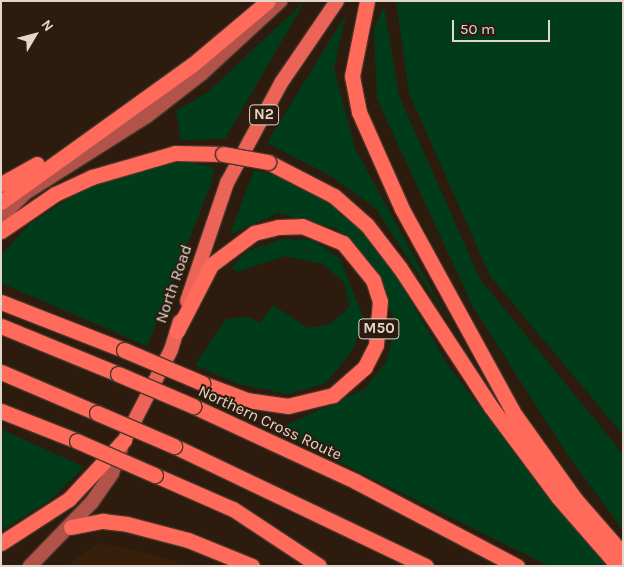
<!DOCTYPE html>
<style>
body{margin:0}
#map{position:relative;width:624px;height:567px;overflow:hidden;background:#2d1c0e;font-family:Karla,sans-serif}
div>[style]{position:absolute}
.built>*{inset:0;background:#36200c}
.green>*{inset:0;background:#003b1a}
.roads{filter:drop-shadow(1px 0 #463629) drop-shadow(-1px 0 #463629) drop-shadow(0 1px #463629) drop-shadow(0 -1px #463629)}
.secondary>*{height:14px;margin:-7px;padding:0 7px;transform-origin:7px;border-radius:7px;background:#b25349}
.trunk>*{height:14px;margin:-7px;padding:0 7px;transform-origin:7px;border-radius:7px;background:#ec6457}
.motorway>*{height:15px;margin:-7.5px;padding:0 7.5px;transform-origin:7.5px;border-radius:7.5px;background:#ff6a5b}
.bridges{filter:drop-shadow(1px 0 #463629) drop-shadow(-1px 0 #463629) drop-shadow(0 1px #463629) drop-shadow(0 -1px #463629)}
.motorway-bridge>*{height:15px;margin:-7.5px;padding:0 7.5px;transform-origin:7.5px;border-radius:7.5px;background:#ff6a5b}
span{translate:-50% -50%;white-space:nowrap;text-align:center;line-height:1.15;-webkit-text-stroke:4px #2d1c0e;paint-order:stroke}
.shield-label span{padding:1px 4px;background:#2d1c0e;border:1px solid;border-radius:4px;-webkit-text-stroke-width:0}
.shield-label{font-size:15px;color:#e2d6cd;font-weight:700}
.street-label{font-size:16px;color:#e2d6cd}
.frame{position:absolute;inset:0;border:2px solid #e2d6cd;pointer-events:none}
.north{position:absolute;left:10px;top:10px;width:50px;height:50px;-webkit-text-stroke:4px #2d1c0e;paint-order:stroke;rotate:53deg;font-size:14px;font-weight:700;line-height:20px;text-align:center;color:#e2d6cd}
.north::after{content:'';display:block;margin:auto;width:18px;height:22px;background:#e2d6cd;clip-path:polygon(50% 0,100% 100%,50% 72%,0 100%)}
.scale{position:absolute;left:452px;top:20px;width:98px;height:22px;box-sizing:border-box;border:2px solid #e2d6cd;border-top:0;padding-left:6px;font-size:15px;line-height:18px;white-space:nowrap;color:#e2d6cd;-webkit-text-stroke:4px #2d1c0e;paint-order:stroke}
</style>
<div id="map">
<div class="built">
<i style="clip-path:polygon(98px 543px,136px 550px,190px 566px,67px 566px)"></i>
</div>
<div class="green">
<i style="clip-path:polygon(305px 1px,225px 139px,181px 140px,176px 111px,208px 92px)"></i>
<i style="clip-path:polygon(396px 1px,623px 1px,623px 435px,490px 276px,409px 93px)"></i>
<i style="clip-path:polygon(384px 7px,399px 96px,480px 279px,623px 454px,623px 530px,567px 454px,473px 307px,377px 99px,374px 28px)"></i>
<i style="clip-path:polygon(346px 14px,334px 69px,355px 148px,446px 316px,376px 209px,331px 176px,267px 143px)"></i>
<i style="clip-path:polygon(186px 161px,214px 168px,211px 184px,147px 346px,1px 283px,1px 255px,30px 224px,80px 191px,146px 168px)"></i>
<i style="clip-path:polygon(254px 170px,295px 181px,338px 208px,378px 244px,447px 364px,554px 504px,607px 566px,549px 566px,275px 430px,365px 389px,387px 360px,395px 321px,371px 266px,338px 229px,278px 213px,230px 234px)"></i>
<i style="clip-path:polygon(283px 239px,313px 240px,340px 259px,364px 319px,352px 351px,326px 383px,288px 394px,238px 384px,195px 365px,226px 319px,248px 317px,260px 323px,273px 305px,308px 328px,331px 324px,350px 306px,343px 281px,323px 264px,285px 256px,238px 272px,231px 268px,247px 251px)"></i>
<i style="clip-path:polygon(1px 429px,84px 467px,49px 501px,1px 531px)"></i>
</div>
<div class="roads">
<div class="secondary">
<i style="left:1px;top:217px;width:34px;rotate:-45deg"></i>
<i style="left:25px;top:193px;width:144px;rotate:-32.3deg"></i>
<i style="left:147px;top:116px;width:68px;rotate:-37.9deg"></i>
<i style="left:201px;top:74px;width:108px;rotate:-42.7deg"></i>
<i style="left:30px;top:566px;width:89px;rotate:-45.9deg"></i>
<i style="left:92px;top:502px;width:35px;rotate:-55deg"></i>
<i style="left:112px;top:473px;width:27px;rotate:-70deg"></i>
</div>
<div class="trunk">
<i style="left:187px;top:301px;width:125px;rotate:-71.3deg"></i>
<i style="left:227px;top:183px;width:114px;rotate:-61.6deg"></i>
<i style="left:281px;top:83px;width:99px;rotate:-55.7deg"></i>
<i style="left:126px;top:437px;width:98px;rotate:-62.7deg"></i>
<i style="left:171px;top:350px;width:30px;rotate:-73deg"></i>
</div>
<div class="motorway">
<i style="left:367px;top:1px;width:76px;rotate:101.3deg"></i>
<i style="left:352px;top:76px;width:37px;rotate:79deg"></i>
<i style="left:359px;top:112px;width:106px;rotate:66.1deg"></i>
<i style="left:402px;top:209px;width:231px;rotate:61.3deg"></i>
<i style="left:513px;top:412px;width:107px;rotate:54.5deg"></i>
<i style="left:575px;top:499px;width:73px;rotate:48.9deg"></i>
<i style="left:268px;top:162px;width:74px;rotate:27.3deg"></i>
<i style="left:334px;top:196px;width:44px;rotate:41.3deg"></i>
<i style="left:367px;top:225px;width:54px;rotate:52.5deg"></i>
<i style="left:400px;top:268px;width:166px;rotate:56.8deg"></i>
<i style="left:491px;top:407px;width:112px;rotate:53.3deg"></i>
<i style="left:558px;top:497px;width:91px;rotate:49deg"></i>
<i style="left:1px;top:184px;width:41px;rotate:-29.1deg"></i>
<i style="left:1px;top:202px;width:235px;rotate:-35.7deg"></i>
<i style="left:192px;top:65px;width:99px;rotate:-40.1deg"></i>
<i style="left:1px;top:231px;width:65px;rotate:-34.4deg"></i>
<i style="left:55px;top:194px;width:41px;rotate:-24.7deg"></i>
<i style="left:92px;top:177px;width:86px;rotate:-16.1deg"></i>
<i style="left:175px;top:153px;width:48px;rotate:1.2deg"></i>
<i style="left:1px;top:302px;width:132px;rotate:21.3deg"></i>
<i style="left:1px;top:326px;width:126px;rotate:22.3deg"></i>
<i style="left:177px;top:331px;width:74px;rotate:-62.7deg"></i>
<i style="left:211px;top:265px;width:54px;rotate:-36.7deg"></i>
<i style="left:254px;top:233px;width:25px;rotate:-14deg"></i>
<i style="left:278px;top:227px;width:24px;rotate:-2deg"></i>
<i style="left:302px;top:226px;width:44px;rotate:22.5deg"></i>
<i style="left:343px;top:243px;width:48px;rotate:51deg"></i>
<i style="left:373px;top:280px;width:22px;rotate:72deg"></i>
<i style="left:380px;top:301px;width:44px;rotate:95.2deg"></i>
<i style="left:376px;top:345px;width:25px;rotate:117deg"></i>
<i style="left:365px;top:367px;width:43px;rotate:138.8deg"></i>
<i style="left:333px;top:395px;width:46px;rotate:166.3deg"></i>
<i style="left:288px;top:406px;width:41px;rotate:-171.7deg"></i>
<i style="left:247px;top:400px;width:48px;rotate:-159.3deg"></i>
<i style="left:1px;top:372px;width:104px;rotate:23.1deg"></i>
<i style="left:193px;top:406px;width:179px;rotate:24.8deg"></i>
<i style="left:355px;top:481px;width:183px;rotate:27.7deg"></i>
<i style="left:1px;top:411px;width:82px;rotate:21.5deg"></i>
<i style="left:174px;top:446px;width:279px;rotate:25.5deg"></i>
<i style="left:155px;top:475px;width:85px;rotate:23.6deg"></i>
<i style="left:233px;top:509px;width:103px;rotate:33.5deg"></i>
<i style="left:71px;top:527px;width:33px;rotate:-11deg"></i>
<i style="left:103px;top:521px;width:24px;rotate:7deg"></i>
<i style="left:127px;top:524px;width:63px;rotate:14.7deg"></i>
<i style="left:188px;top:540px;width:69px;rotate:22.1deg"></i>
<i style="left:1px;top:543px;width:81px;rotate:-32.9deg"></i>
<i style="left:69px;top:499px;width:81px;rotate:-47deg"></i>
</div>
</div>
<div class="bridges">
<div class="motorway-bridge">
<i style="left:223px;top:154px;width:46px;rotate:10.1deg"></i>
<i style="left:124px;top:350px;width:85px;rotate:22.9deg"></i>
<i style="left:118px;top:374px;width:82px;rotate:23.1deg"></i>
<i style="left:97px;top:413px;width:84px;rotate:23.2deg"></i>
<i style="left:77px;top:441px;width:85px;rotate:23.6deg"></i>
</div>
</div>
<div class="shield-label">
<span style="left:264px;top:115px">N2</span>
<span style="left:379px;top:329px">M50</span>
</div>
<div class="street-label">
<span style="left:174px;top:284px;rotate:-71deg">North Road</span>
<span style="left:270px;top:423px;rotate:25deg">Northern Cross Route</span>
</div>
<div class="frame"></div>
<div class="north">N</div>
<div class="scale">50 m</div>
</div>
